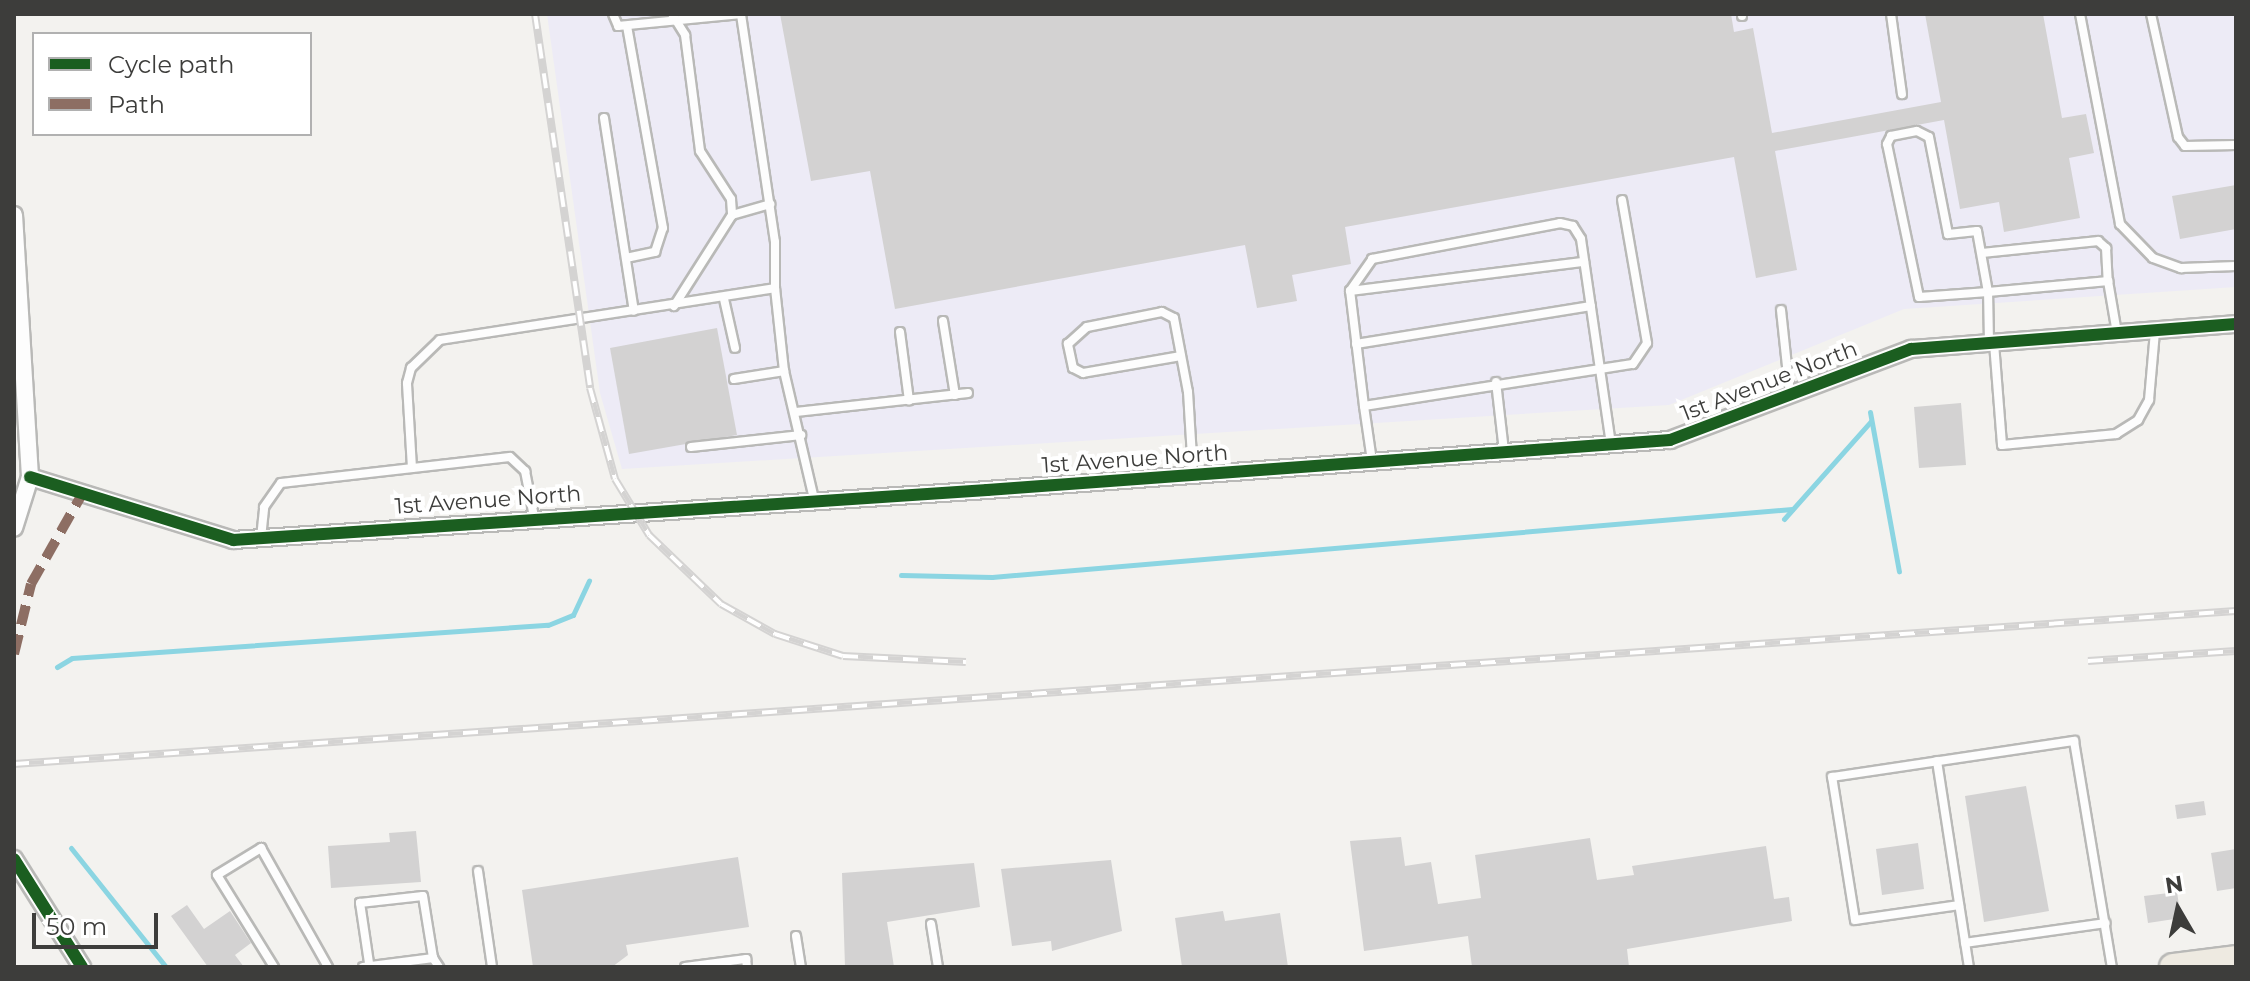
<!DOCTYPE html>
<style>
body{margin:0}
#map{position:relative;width:2250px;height:981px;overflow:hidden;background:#f3f2ef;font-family:Montserrat,sans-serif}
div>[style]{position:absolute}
.industrial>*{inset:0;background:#edebf6}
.stream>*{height:5px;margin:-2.5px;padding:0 2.5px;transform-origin:2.5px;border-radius:2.5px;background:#8bd5e2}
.building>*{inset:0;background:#d3d2d2}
.roads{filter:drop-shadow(2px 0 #b9b9b7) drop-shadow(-2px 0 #b9b9b7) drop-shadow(0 2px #b9b9b7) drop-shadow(0 -2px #b9b9b7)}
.service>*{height:8px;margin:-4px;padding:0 4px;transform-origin:4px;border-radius:4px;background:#fdfdfd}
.minor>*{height:16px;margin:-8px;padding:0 8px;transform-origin:8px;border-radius:8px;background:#fdfdfd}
.primary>*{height:26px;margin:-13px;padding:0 13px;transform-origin:13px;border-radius:13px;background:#eeeae1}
.rail>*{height:8px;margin-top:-4px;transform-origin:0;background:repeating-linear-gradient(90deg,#fff 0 15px,#d4d3d2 0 30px);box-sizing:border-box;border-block:2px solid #d4d3d2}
.quiet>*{height:10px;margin-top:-5px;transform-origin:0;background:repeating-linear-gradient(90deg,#8d6e63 0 20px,transparent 0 30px)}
.cycleway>*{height:12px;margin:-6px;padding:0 6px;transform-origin:6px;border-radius:6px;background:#1b5e20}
span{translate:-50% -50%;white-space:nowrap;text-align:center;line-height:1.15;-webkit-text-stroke:8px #fff;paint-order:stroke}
.street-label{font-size:22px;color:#3d3d3b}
.frame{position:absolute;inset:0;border:16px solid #3d3d3b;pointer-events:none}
.legend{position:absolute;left:32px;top:32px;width:280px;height:104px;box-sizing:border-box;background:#fff;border:2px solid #b1b1b1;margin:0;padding:10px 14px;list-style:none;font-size:24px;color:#3d3d3b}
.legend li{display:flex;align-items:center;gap:16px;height:40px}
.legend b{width:40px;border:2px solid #b1b1b1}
.north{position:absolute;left:2138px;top:869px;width:80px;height:80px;-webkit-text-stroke:6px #fff;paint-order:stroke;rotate:351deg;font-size:22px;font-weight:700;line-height:32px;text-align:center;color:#3d3d3b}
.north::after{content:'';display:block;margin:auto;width:28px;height:36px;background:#3d3d3b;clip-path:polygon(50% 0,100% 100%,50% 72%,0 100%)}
.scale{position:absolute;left:32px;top:913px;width:126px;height:36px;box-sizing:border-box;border:4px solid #3d3d3b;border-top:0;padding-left:10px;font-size:24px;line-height:28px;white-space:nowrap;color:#3d3d3b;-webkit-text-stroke:6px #fff;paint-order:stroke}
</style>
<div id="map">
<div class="industrial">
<i style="clip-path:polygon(547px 14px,2236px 14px,2236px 287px,1904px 309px,1669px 405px,622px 469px,600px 393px)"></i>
</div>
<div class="stream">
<i style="left:1870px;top:412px;width:162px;rotate:79.7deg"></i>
<i style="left:1784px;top:519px;width:131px;rotate:-48.4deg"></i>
<i style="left:901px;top:575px;width:91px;rotate:1.3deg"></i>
<i style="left:992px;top:577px;width:803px;rotate:-4.86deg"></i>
<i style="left:57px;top:667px;width:17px;rotate:-31deg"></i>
<i style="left:72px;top:658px;width:477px;rotate:-4deg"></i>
<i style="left:548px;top:625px;width:27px;rotate:-22deg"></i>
<i style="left:573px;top:615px;width:38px;rotate:-65deg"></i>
<i style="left:71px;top:848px;width:152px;rotate:51.4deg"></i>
</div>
<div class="building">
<i style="clip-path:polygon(780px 14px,1731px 14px,1734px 32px,1753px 28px,1772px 133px,1941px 102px,1925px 14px,2043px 14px,2062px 118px,2086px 114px,2094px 153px,2069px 158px,2080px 218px,2004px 232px,1999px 202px,1960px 209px,1944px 120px,1775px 151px,1797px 270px,1756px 278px,1734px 157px,1345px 227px,1351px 264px,1292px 275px,1297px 301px,1257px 308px,1245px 245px,895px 309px,870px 171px,811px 181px)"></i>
<i style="clip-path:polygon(2236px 185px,2236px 229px,2180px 239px,2172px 196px)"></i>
<i style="clip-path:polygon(717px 328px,737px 435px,629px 454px,610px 348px)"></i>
<i style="clip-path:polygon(1961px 403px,1966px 465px,1919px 468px,1914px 407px)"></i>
<i style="clip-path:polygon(2026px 786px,2049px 911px,1984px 922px,1965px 796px)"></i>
<i style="clip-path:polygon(2204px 801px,2206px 815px,2177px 819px,2175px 805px)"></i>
<i style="clip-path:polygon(416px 831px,421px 882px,331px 888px,328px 846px,390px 842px,389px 833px)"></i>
<i style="clip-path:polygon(1401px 837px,1405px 866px,1431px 862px,1438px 904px,1481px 898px,1475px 855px,1590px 838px,1597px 880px,1634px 875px,1632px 866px,1766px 846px,1774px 899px,1789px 897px,1792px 921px,1627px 949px,1629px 967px,1472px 967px,1468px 936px,1364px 951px,1350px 841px)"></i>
<i style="clip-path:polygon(1918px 843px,1924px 889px,1882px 895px,1876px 849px)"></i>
<i style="clip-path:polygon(2236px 849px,2236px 888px,2217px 891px,2211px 853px)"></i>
<i style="clip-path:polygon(738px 857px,749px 927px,626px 945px,628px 955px,612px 967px,533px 967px,522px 890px)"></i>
<i style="clip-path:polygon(1111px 860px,1122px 931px,1052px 951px,1051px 941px,1012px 946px,1001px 869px)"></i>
<i style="clip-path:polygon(974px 863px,980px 907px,887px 922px,894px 967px,845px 967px,842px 873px)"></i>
<i style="clip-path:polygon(2177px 892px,2181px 918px,2148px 923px,2144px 896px)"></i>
<i style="clip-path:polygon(187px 905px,204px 929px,230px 911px,251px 943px,235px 955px,244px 967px,208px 967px,171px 916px)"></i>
<i style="clip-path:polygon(1223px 911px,1225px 921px,1280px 913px,1288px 967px,1182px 967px,1175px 918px)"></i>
</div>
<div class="roads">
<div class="service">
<i style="left:613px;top:14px;width:13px;rotate:67deg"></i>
<i style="left:618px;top:26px;width:124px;rotate:-5.6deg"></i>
<i style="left:672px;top:14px;width:25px;rotate:58deg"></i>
<i style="left:685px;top:35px;width:117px;rotate:82.6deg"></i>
<i style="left:700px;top:151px;width:57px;rotate:57.1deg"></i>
<i style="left:731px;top:199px;width:16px;rotate:86deg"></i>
<i style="left:732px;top:215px;width:108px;rotate:122.5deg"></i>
<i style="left:1742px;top:14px;width:2px;rotate:90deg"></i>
<i style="left:1891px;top:14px;width:81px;rotate:82.2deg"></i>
<i style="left:2080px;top:14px;width:214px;rotate:79.2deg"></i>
<i style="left:2120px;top:224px;width:47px;rotate:45.9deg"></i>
<i style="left:2153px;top:258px;width:30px;rotate:20deg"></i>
<i style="left:2181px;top:268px;width:55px;rotate:-2.1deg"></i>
<i style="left:2151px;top:14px;width:126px;rotate:77.6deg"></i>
<i style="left:2178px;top:137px;width:11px;rotate:52deg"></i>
<i style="left:2185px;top:146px;width:51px;rotate:-1.1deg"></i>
<i style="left:604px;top:118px;width:195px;rotate:81.2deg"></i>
<i style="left:1917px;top:131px;width:13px;rotate:27deg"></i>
<i style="left:1929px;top:137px;width:99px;rotate:78.9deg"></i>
<i style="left:1948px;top:234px;width:29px;rotate:-6deg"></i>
<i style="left:1977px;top:231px;width:62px;rotate:79.8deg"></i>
<i style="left:1988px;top:292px;width:69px;rotate:175.9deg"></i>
<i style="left:1919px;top:297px;width:156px;rotate:-101.8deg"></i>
<i style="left:1887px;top:144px;width:9px;rotate:-63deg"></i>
<i style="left:1891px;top:136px;width:26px;rotate:-11deg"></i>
<i style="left:732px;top:215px;width:40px;rotate:-16deg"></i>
<i style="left:1982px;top:253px;width:117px;rotate:-5.9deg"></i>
<i style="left:2098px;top:241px;width:11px;rotate:41deg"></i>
<i style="left:2106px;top:248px;width:33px;rotate:87deg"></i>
<i style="left:626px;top:258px;width:30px;rotate:-12deg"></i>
<i style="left:655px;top:252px;width:25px;rotate:-72deg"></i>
<i style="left:663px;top:228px;width:205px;rotate:-100.1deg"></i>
<i style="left:775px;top:288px;width:83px;rotate:83.8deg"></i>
<i style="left:784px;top:371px;width:131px;rotate:76.8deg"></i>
<i style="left:1350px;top:291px;width:236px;rotate:-7.1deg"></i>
<i style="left:724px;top:299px;width:50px;rotate:77.3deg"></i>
<i style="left:1781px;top:310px;width:84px;rotate:83.9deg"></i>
<i style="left:943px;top:321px;width:75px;rotate:80.8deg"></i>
<i style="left:900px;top:332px;width:69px;rotate:82.5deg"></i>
<i style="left:1989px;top:342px;width:50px;rotate:-91.1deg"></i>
<i style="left:1988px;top:292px;width:121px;rotate:-5.2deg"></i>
<i style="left:2108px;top:281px;width:53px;rotate:80.2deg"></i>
<i style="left:1994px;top:343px;width:102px;rotate:85.5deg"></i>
<i style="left:2002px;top:445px;width:115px;rotate:-5.5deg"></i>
<i style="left:2116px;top:434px;width:26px;rotate:-32deg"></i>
<i style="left:2138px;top:420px;width:23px;rotate:-61deg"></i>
<i style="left:2149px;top:400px;width:69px;rotate:-85deg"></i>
<i style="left:1356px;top:344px;width:238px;rotate:-9.2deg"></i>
<i style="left:1181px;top:356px;width:99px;rotate:170.2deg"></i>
<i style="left:1083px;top:373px;width:11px;rotate:-153deg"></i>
<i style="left:1073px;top:368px;width:25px;rotate:-102deg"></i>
<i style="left:1068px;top:344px;width:25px;rotate:-42deg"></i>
<i style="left:1087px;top:327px;width:76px;rotate:-11.3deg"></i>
<i style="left:1162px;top:312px;width:13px;rotate:27deg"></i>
<i style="left:1174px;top:318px;width:75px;rotate:79.3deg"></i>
<i style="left:1188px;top:392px;width:82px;rotate:86.5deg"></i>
<i style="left:734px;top:379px;width:51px;rotate:-9.1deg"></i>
<i style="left:1496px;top:382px;width:69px;rotate:83.4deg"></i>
<i style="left:1364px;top:406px;width:116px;rotate:-96.9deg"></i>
<i style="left:1350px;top:291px;width:39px;rotate:-55deg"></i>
<i style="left:1372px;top:259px;width:191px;rotate:-10.8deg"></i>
<i style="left:1560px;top:223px;width:13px;rotate:13deg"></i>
<i style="left:1573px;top:226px;width:15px;rotate:58deg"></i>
<i style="left:1581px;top:239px;width:131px;rotate:81.7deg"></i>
<i style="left:1600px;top:369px;width:33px;rotate:-9deg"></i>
<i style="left:1633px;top:364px;width:25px;rotate:-56deg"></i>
<i style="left:1647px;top:343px;width:145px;rotate:-99.9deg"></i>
<i style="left:796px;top:412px;width:173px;rotate:-6.3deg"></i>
<i style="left:691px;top:447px;width:111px;rotate:-6.2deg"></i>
<i style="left:1372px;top:461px;width:56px;rotate:-98.3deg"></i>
<i style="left:1364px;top:406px;width:239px;rotate:-8.9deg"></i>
<i style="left:1600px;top:369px;width:76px;rotate:81.7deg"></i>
<i style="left:412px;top:468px;width:85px;rotate:-93.4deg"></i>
<i style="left:407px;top:383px;width:16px;rotate:-75deg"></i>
<i style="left:411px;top:368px;width:40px;rotate:-44deg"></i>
<i style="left:440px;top:340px;width:339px;rotate:-8.8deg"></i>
<i style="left:775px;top:288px;width:46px;rotate:-90deg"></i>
<i style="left:775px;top:242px;width:231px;rotate:-98.5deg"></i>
<i style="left:261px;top:538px;width:31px;rotate:-84deg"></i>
<i style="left:264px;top:507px;width:29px;rotate:-55deg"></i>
<i style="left:281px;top:483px;width:230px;rotate:-6.5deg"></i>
<i style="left:510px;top:457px;width:21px;rotate:43deg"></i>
<i style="left:525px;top:471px;width:47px;rotate:78.9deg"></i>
<i style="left:1937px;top:761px;width:208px;rotate:81.2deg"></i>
<i style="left:478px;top:871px;width:97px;rotate:81.7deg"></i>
<i style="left:1959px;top:905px;width:105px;rotate:171.8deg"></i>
<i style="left:1855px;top:920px;width:145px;rotate:-99.1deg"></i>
<i style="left:1832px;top:777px;width:245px;rotate:-8.5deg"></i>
<i style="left:2074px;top:741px;width:229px;rotate:80.5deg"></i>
<i style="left:931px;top:924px;width:44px;rotate:80.8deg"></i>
<i style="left:796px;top:936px;width:31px;rotate:81deg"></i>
<i style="left:1965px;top:943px;width:142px;rotate:-8.1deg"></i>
<i style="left:369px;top:963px;width:61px;rotate:-98.5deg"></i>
<i style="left:360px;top:903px;width:63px;rotate:-6.3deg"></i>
<i style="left:423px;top:896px;width:63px;rotate:80.8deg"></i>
<i style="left:274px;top:967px;width:108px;rotate:-121.8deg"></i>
<i style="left:217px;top:875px;width:52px;rotate:-31.5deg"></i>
<i style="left:261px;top:848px;width:137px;rotate:60.6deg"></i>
<i style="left:363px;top:967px;width:71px;rotate:-7.3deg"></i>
<i style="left:433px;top:958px;width:11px;rotate:56deg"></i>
<i style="left:685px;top:967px;width:62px;rotate:-7.5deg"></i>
<i style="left:746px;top:959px;width:8px;rotate:83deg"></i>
</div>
<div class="minor">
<i style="left:14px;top:215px;width:262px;rotate:86.5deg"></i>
<i style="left:30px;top:477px;width:53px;rotate:107.4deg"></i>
<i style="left:30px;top:477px;width:213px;rotate:17.2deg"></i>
<i style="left:233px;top:540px;width:756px;rotate:-3.79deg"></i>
<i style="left:987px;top:490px;width:685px;rotate:-4.19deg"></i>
<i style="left:1670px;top:440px;width:258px;rotate:-20.7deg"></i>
<i style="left:1911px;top:349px;width:326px;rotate:-4.4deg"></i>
<i style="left:14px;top:859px;width:128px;rotate:57.8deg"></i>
</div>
<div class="primary">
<i style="left:2173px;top:967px;width:64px;rotate:-7.2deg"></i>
</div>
</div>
<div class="rail">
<i style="left:535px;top:14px;width:378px;rotate:81.6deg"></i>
<i style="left:590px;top:388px;width:94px;rotate:74.6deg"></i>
<i style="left:615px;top:479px;width:66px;rotate:58.7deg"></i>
<i style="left:649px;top:535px;width:100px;rotate:43.8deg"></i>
<i style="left:721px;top:604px;width:62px;rotate:29.1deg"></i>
<i style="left:775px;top:634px;width:71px;rotate:17.9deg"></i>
<i style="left:843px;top:656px;width:123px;rotate:2.8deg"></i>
<i style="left:2088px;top:661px;width:148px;rotate:-3.9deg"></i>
<i style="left:14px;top:764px;width:2227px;rotate:-3.94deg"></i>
</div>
<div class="quiet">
<i style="left:14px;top:654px;width:72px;rotate:-76.3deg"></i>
<i style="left:31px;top:584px;width:109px;rotate:-60.4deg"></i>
</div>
<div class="cycleway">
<i style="left:30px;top:477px;width:213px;rotate:17.2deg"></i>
<i style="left:233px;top:540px;width:756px;rotate:-3.79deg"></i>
<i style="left:987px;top:490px;width:685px;rotate:-4.19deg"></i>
<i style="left:1670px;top:440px;width:258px;rotate:-20.7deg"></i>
<i style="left:1911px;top:349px;width:326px;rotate:-4.4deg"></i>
<i style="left:14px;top:859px;width:128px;rotate:57.8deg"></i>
</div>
<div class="street-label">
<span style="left:1769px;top:381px;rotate:-21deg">1st Avenue North</span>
<span style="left:1135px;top:459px;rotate:-4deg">1st Avenue North</span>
<span style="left:488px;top:500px;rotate:-4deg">1st Avenue North</span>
</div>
<div class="frame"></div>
<ul class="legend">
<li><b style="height:10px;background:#1b5e20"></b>Cycle path</li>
<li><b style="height:10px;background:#8d6e63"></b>Path</li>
</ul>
<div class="north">N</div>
<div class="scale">50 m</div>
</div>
